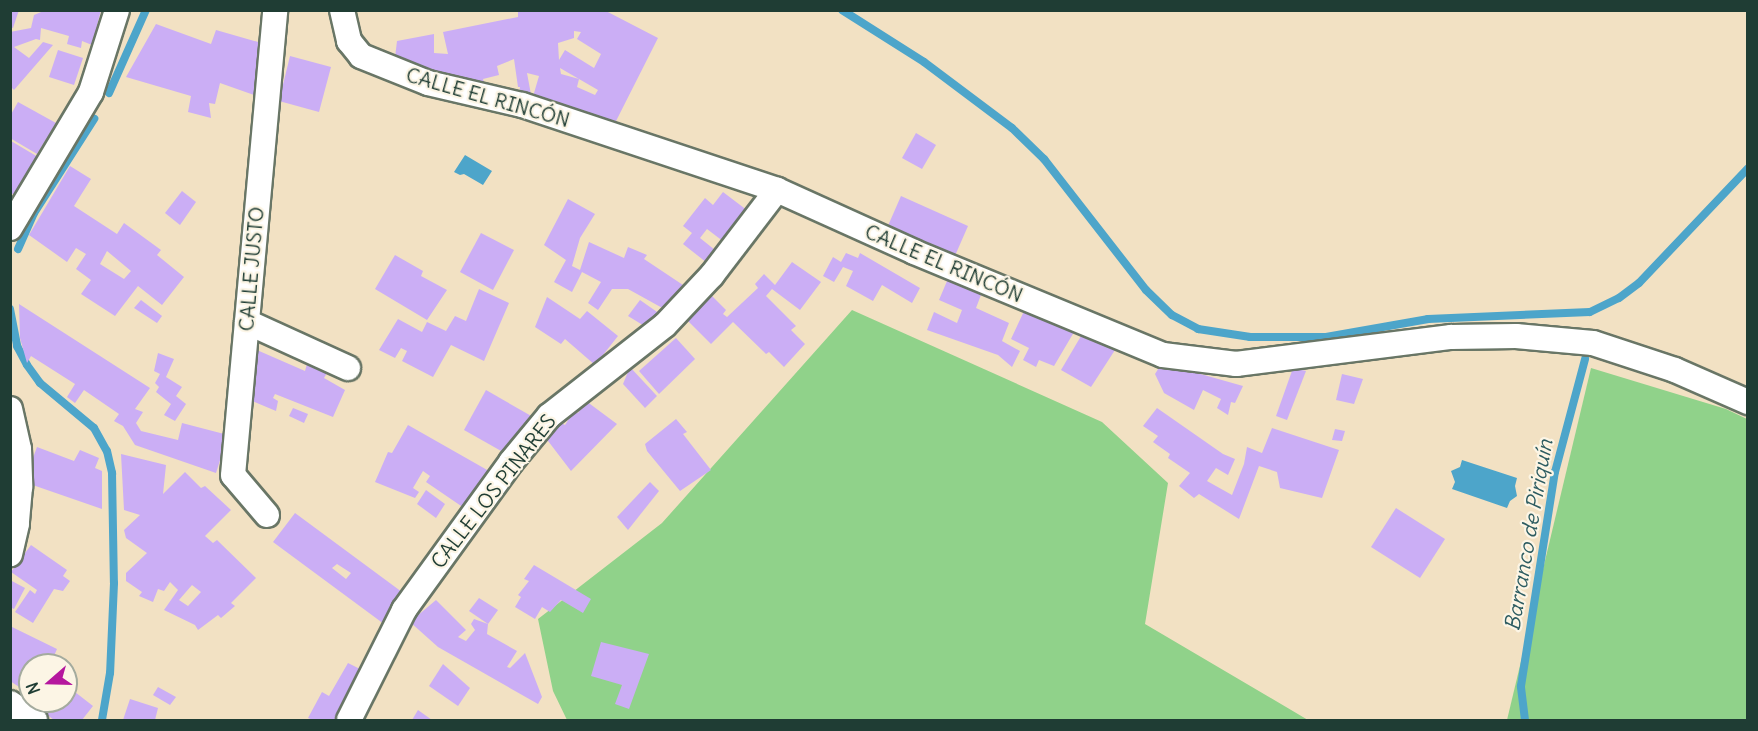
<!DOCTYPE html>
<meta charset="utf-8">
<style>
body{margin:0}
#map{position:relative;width:1758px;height:731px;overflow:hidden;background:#f2e1c3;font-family:Delius,sans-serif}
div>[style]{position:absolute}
.green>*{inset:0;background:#90d28a}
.water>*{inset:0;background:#4da5ca}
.stream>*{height:8px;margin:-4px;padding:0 4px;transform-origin:4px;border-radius:4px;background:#4da5ca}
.building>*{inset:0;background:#cbaef5}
.roads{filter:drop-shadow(2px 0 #697666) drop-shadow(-2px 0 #697666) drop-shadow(0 2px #697666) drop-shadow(0 -2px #697666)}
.street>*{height:24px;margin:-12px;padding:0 12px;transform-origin:12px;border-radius:12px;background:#fff}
span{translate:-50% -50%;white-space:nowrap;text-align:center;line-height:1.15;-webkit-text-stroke:4.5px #fcf5e5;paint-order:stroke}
.street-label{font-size:20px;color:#1f3d34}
.water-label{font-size:21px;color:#2d5c61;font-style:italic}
.frame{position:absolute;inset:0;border:12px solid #1f3d34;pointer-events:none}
.north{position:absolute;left:18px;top:653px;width:60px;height:60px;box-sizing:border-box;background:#fcf5e5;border:2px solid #a4ab9e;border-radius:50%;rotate:250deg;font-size:16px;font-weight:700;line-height:24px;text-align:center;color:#1f3d34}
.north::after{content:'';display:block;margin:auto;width:21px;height:27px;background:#b5179e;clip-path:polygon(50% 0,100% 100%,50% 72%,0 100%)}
</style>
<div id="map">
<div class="green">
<i style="clip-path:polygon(852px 310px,1102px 422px,1168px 483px,1145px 624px,1308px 720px,567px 720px,553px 691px,538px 619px,662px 523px)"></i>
<i style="clip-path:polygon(1591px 368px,1726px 409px,1747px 419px,1747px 720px,1507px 720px)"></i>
</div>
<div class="water">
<i style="clip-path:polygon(465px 155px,492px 171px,483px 185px,464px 174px,460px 175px,454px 172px)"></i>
<i style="clip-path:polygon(1462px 460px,1517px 478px,1515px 486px,1517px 496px,1510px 501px,1507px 508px,1452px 489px,1455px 482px,1451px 471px,1460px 467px)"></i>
</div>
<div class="stream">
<i style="left:842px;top:10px;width:97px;rotate:32.4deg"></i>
<i style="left:924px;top:62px;width:110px;rotate:36.9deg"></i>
<i style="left:1012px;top:128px;width:45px;rotate:44.1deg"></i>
<i style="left:1044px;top:159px;width:166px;rotate:52.1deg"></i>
<i style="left:1146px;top:290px;width:36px;rotate:44deg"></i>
<i style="left:1172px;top:315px;width:30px;rotate:28deg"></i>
<i style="left:1198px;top:329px;width:53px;rotate:8.7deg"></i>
<i style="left:1250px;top:337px;width:76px"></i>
<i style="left:1326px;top:337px;width:104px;rotate:-10deg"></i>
<i style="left:1428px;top:319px;width:162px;rotate:-2.5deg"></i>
<i style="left:1590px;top:312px;width:32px;rotate:-26deg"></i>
<i style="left:1619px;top:298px;width:25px;rotate:-37deg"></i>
<i style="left:1639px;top:283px;width:158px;rotate:-46.5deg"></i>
<i style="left:109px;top:93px;width:91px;rotate:-66deg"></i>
<i style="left:18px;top:249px;width:39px;rotate:-66deg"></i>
<i style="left:34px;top:213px;width:112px;rotate:-57.4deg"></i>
<i style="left:10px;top:309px;width:38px;rotate:79deg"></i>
<i style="left:17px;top:346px;width:21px;rotate:62deg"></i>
<i style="left:27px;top:365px;width:22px;rotate:54deg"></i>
<i style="left:40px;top:383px;width:70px;rotate:39.8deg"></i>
<i style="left:94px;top:428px;width:26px;rotate:61deg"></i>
<i style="left:107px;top:451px;width:23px;rotate:77deg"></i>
<i style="left:112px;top:473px;width:110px;rotate:89deg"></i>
<i style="left:114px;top:583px;width:90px;rotate:92.5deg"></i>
<i style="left:110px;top:673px;width:48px;rotate:99.7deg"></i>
<i style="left:1525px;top:720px;width:34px;rotate:-97deg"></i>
<i style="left:1521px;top:686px;width:217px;rotate:-81deg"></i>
<i style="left:1555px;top:472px;width:117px;rotate:-75.1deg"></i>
</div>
<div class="building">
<i style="clip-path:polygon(10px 10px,19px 10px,13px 28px,10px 27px)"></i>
<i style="clip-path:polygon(46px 10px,101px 10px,92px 45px,82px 41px,81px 48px,67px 44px,69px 36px,41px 28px,40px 40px,36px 39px,14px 47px,29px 58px,43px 42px,53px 45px,14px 90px,10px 86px,10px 32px,31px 28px,34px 15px)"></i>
<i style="clip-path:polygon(evenodd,527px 10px,604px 10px,658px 38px,612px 129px,532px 100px,539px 76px,527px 73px,532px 100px,518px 101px,520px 87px,518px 87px,514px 59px,497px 66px,499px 75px,483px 79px,486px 90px,394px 66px,397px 41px,434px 34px,434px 53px,448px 54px,443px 32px,518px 17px,518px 12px,527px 10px,574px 31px,581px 32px,577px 39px,601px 54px,594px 68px,565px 50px,559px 60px,558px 43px,574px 38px,574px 31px,527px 10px,560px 68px,579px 79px,561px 74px,560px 68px,527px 10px,579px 79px,598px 90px,595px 95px,577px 87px,579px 79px)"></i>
<i style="clip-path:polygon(156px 24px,211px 44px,216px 30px,265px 44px,254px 95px,220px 83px,215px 104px,209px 103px,211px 118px,188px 112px,191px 96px,126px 77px)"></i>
<i style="clip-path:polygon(58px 50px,83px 58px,74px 85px,49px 77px)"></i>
<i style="clip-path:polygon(290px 56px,331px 67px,319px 112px,279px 101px)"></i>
<i style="clip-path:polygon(18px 102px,56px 123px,37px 154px,10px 138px,10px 116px)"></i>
<i style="clip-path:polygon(916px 133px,936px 145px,922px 169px,902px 158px)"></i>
<i style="clip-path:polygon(11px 141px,38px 157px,15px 195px,10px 193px)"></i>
<i style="clip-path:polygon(evenodd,70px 166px,91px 179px,74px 206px,117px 234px,124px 223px,161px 250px,157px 255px,184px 277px,162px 305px,138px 286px,115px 316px,81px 294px,91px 280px,76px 269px,86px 254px,76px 248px,67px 262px,29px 235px,70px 166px,107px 251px,131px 271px,124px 279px,100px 264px,107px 251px)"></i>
<i style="clip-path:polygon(182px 191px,196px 202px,180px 225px,165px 213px)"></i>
<i style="clip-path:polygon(723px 192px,752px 214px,728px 245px,707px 229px,700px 238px,720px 254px,711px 266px,683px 244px,692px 233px,683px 226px,705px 198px,713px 205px)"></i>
<i style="clip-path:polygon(901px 196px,968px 226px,954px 258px,887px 228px)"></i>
<i style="clip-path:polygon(568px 199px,595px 214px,580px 238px,572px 266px,580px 270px,589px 242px,624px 258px,628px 247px,647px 255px,644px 259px,689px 289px,666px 310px,628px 289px,612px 289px,598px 310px,588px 303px,601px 282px,582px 272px,572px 292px,554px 282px,566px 260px,544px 245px)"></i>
<i style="clip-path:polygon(481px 233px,514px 250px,493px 290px,460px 272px)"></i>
<i style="clip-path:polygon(846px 253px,858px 258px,860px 253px,920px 288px,912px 303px,882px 285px,873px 301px,846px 286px,853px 271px,843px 267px,834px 282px,823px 276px,833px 257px,841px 262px)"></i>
<i style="clip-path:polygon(395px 255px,423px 271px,421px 276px,447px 290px,427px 320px,375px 289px)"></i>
<i style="clip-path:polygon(792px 262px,821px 282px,800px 310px,772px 289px,766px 296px,796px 326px,791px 330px,805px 344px,784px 367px,769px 352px,766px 354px,733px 322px,711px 344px,685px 318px,709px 293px,726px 310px,723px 314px,727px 317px,758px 288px,755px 284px,764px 274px,775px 285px)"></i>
<i style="clip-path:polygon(950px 274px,984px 287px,976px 308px,1009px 323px,1002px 341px,1020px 351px,1012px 367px,998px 355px,927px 330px,934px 312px,957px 323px,962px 310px,939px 300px)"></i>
<i style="clip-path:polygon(479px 289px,509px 303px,484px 361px,451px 345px,433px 377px,402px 361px,407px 351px,401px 348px,395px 358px,379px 350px,398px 319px,422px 332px,427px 322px,446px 331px,455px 316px,466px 321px)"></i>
<i style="clip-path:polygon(547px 297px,580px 319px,587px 311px,618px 336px,595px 365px,565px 339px,561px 344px,535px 327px)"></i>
<i style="clip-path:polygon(141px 300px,162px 316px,157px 323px,134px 308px)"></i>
<i style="clip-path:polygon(640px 300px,660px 314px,646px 327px,628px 316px)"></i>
<i style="clip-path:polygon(19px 304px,150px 388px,135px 409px,143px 412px,136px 423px,141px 431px,178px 440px,182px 423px,228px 435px,216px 473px,135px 445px,123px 426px,114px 421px,119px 414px,84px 390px,75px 403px,67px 397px,75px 384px,31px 356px,27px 363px,20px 338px)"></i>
<i style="clip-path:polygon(1025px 309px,1045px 320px,1047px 315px,1077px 327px,1054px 366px,1039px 360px,1036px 367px,1023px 360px,1029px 348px,1011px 339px)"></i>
<i style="clip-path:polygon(1084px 331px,1115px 350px,1091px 387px,1061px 370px)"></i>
<i style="clip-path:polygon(676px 338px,695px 359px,659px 394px,639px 371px)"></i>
<i style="clip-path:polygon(250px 347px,305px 371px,309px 357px,331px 366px,324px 378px,345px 390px,333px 417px,275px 394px,273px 398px,278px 401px,276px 411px,245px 398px)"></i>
<i style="clip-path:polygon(158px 353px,174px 359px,166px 377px,182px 387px,176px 396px,186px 404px,175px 421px,164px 415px,171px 404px,156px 392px,159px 387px,155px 383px,160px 374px,154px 371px)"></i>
<i style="clip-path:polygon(1162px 363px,1197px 373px,1243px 386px,1235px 403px,1231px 402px,1228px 415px,1217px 408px,1221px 399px,1203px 390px,1194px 410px,1164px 393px,1155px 374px)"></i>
<i style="clip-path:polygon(630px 367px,657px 396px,645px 408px,623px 384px)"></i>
<i style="clip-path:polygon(1293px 368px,1306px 371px,1287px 420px,1276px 416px)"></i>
<i style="clip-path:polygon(1342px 374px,1363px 379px,1354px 404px,1336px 400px)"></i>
<i style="clip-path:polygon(486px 390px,533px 417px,510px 456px,464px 430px)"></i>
<i style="clip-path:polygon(586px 401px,617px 424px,571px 471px,545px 437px,556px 420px,565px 425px,574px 411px,578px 413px)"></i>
<i style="clip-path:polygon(293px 408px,308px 414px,304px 423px,289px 416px)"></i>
<i style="clip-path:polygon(1157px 408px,1223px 454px,1235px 459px,1228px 475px,1216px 468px,1207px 481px,1232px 495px,1244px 464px,1247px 447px,1262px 453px,1272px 428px,1339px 450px,1322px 498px,1280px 488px,1277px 472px,1259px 466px,1239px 519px,1199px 494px,1194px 498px,1179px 486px,1190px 473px,1168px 458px,1170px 454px,1153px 442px,1158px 436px,1143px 426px)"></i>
<i style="clip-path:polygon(676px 419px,687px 432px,683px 434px,711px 470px,680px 491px,647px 451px,645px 444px)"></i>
<i style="clip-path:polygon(408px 425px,496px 475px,467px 510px,426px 482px,430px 476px,423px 471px,413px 488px,419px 492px,415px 498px,375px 482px,388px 452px,392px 453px)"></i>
<i style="clip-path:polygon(1335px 429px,1345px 431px,1342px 441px,1332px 440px)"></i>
<i style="clip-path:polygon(37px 447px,74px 461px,80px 450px,99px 458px,95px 468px,102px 471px,102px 509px,24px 482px)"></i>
<i style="clip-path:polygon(evenodd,121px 454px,166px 465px,163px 494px,185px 472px,201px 488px,205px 486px,231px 510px,205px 536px,213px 543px,217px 540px,256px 578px,231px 603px,235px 606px,221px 618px,218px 615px,198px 630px,195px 625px,164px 610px,178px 590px,170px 582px,164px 591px,158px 589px,153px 602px,139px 596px,142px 592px,126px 581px,126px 573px,147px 553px,126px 538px,124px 530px,140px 515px,124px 510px,121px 454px,192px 585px,201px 592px,188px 606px,179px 600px,192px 585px)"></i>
<i style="clip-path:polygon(650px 482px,659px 491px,628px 530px,617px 517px)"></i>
<i style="clip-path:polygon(426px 490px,445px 504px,436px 518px,417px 504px)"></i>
<i style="clip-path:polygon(1396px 508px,1445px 539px,1420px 578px,1371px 547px)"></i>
<i style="clip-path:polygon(evenodd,295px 513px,406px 595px,384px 624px,273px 542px,295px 513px,337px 564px,351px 573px,346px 579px,332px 568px,337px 564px)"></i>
<i style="clip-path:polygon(31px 545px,67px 570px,63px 576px,70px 581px,63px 591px,54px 589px,33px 623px,15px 612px,30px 590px,35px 594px,37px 590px,11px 572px)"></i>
<i style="clip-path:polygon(534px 565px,591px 599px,583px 613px,561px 600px,550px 612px,542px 607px,535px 619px,515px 607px,521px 597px,518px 595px,529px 581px,524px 579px)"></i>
<i style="clip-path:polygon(10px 580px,25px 588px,14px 609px,10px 607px)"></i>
<i style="clip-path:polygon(479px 598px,498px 610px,488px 624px,469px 611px)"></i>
<i style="clip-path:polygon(436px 600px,466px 630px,458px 637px,466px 641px,475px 630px,471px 624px,474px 619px,488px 624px,487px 634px,517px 651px,507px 667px,510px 668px,525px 653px,542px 697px,538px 704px,438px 647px,410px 622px)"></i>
<i style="clip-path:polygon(10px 626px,57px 649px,50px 665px,30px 665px,30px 694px,10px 681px)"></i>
<i style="clip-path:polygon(601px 642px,649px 654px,629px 709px,615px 704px,622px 685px,591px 676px)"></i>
<i style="clip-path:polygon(348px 663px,362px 670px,334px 720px,313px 720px,308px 718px,322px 692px,329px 696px)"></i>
<i style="clip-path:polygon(443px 664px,470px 688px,458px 706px,429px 686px)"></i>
<i style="clip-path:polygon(66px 685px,93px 706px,82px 720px,54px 720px,35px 706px,39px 701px,66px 701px)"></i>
<i style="clip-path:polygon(158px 687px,176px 697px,170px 705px,153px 695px)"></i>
<i style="clip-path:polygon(130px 699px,158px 708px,155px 720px,123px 720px)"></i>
<i style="clip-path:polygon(418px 710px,432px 720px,412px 720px)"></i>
</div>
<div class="roads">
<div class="street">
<i style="left:342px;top:10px;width:32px;rotate:77deg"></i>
<i style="left:349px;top:41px;width:19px;rotate:51deg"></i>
<i style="left:361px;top:56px;width:72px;rotate:21.9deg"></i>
<i style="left:428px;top:83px;width:97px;rotate:13.2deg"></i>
<i style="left:522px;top:105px;width:269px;rotate:18.4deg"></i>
<i style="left:777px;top:190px;width:150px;rotate:24.3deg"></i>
<i style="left:914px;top:252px;width:269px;rotate:22.5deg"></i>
<i style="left:1163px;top:355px;width:74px;rotate:7deg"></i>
<i style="left:1236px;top:364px;width:217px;rotate:-7.2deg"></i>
<i style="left:1451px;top:337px;width:65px;rotate:-0.9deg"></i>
<i style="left:1516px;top:336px;width:77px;rotate:5.2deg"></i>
<i style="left:1593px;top:343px;width:86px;rotate:18.2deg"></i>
<i style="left:1675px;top:370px;width:80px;rotate:23.7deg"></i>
<i style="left:10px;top:228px;width:158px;rotate:-59.2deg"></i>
<i style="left:91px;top:92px;width:86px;rotate:-72.4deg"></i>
<i style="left:247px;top:322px;width:111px;rotate:24.5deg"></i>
<i style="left:10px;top:409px;width:41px;rotate:77.3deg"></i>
<i style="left:19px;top:449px;width:38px;rotate:88deg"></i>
<i style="left:20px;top:487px;width:37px;rotate:95deg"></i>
<i style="left:17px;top:524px;width:31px;rotate:103deg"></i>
<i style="left:267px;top:515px;width:52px;rotate:-130.4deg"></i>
<i style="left:233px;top:475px;width:467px;rotate:-84.8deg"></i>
<i style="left:10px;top:703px;width:30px;rotate:34deg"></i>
<i style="left:349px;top:720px;width:123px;rotate:-63.4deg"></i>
<i style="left:404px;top:610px;width:183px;rotate:-54.1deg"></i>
<i style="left:511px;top:462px;width:60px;rotate:-50.4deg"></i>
<i style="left:549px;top:416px;width:147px;rotate:-38.1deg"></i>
<i style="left:665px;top:325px;width:69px;rotate:-46.8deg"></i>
<i style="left:712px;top:275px;width:107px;rotate:-52.6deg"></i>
</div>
</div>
<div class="street-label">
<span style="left:488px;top:97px;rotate:16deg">CALLE EL RINCÓN</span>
<span style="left:944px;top:263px;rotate:23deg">CALLE EL RINCÓN</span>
<span style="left:251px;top:269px;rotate:-85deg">CALLE JUSTO</span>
<span style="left:493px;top:491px;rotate:-52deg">CALLE LOS PINARES</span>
</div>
<div class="water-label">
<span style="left:1529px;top:535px;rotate:-80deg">Barranco de Piriquín</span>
</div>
<div class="frame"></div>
<div class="north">N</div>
</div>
